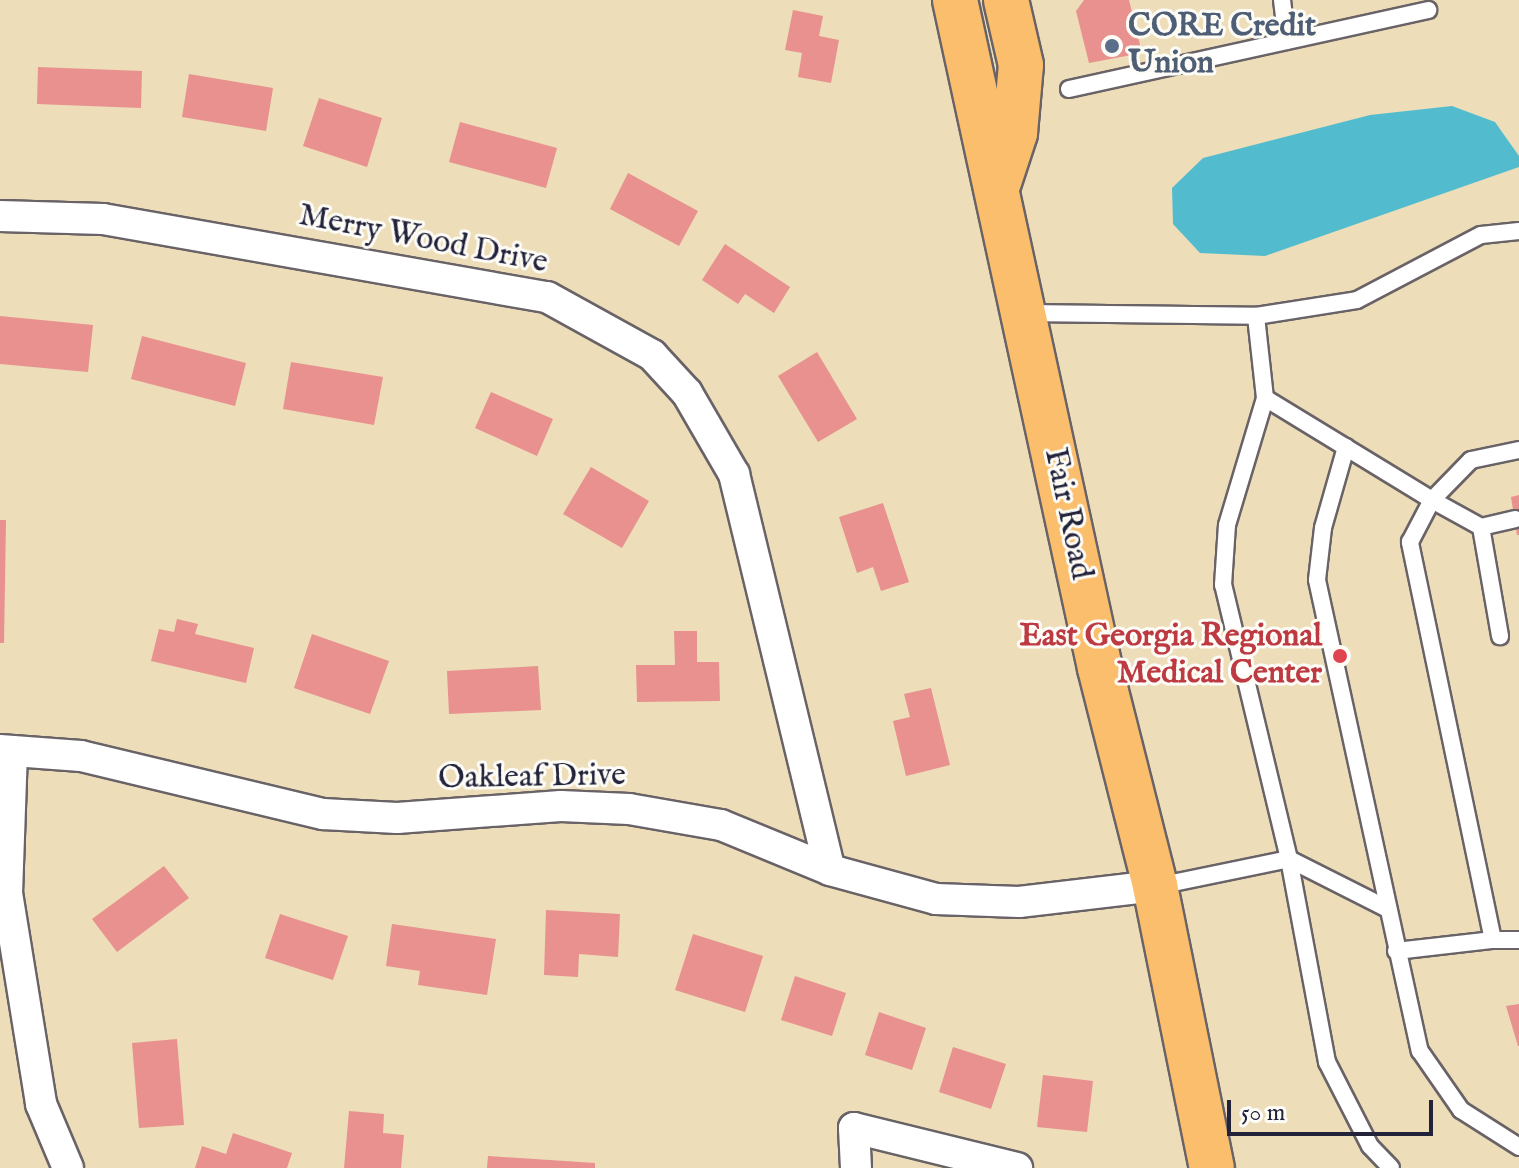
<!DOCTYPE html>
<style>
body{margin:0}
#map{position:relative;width:1519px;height:1168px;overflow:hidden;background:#edddb9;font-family:"IM FELL English",serif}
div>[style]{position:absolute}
.water>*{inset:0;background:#52bcce}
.building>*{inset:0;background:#e8918e}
.roads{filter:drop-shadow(2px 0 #696367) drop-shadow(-2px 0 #696367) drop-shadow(0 2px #696367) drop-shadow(0 -2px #696367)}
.service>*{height:16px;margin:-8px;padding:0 8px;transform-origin:8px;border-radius:8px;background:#fff}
.minor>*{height:30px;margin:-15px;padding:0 15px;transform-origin:15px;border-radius:15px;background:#fff}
.primary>*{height:44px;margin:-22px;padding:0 22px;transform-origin:22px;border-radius:22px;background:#fabe6d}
.dots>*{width:22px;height:22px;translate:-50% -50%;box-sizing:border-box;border:4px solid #fdfcf7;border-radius:50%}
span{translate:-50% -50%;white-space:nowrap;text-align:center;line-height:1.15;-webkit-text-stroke:6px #fdfcf7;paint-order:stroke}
.service-label{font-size:32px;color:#4e5e75;font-weight:700}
.left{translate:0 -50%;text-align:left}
.street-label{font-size:32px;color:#22223b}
.health-label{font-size:32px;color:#be3a42;font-weight:700}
.right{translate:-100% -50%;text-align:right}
.scale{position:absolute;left:1227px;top:1100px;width:206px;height:36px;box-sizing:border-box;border:4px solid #22223b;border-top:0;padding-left:10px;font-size:24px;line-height:28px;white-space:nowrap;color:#22223b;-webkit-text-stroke:6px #fdfcf7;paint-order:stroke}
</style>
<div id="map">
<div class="water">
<i style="clip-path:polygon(1452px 106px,1495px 122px,1519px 156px,1519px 167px,1265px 256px,1200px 253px,1173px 224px,1172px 188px,1203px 158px,1370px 115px)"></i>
</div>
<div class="building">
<i style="clip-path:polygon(1084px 0,1129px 0,1142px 53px,1089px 63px,1076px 11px)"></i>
<i style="clip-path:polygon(793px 10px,823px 16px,819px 36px,839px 40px,831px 83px,798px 77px,802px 53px,785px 50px)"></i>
<i style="clip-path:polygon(38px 67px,142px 71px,141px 108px,37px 104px)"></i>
<i style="clip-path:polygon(189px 74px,273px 88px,266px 131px,182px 117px)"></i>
<i style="clip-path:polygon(319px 98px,382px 118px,367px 167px,303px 146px)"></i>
<i style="clip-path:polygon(460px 122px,557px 148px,546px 188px,449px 162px)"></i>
<i style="clip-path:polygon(628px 173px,698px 211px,679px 246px,610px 209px)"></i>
<i style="clip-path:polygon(725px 244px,790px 287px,774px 313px,745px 294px,738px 304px,702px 280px)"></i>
<i style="clip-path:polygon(0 316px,93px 325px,88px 372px,0 364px)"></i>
<i style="clip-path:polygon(142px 336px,246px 363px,235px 406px,131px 379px)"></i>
<i style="clip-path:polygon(817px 352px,857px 419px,818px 442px,778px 376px)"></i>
<i style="clip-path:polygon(291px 362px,383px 377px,374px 425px,283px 409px)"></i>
<i style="clip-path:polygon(491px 392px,553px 419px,537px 456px,475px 428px)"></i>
<i style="clip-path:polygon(591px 467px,649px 501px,622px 548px,563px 514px)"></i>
<i style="clip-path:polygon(1519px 495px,1519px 535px,1517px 535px,1511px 497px)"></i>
<i style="clip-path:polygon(883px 503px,909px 582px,881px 591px,873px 567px,857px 573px,839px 517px)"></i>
<i style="clip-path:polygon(0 520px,6px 520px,4px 643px,0 643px)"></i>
<i style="clip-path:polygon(177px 619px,198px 624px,195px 634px,254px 648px,246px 683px,151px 661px,159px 629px,174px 632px)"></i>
<i style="clip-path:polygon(674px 631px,697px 631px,697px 662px,719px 662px,720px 701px,637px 702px,636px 665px,675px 665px)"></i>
<i style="clip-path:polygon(312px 634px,389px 661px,370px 714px,294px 688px)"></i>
<i style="clip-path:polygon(538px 666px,541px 710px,449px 714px,447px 671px)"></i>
<i style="clip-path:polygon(931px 688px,950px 765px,906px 776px,893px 721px,910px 717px,904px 694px)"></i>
<i style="clip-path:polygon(164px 866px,189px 898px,117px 952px,92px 919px)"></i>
<i style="clip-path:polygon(546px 910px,620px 914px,618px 957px,579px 954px,578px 977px,544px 975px)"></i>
<i style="clip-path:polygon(280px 914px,348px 936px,333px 980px,265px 958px)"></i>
<i style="clip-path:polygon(392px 924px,496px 939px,487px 995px,418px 985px,420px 971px,386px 966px)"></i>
<i style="clip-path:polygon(693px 934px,763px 956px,745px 1012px,675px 990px)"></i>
<i style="clip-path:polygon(795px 976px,846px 993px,832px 1036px,781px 1020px)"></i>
<i style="clip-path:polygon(1519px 1004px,1519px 1046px,1518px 1046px,1506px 1006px)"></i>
<i style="clip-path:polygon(879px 1012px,926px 1028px,912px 1070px,865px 1055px)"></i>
<i style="clip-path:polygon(177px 1039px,184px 1125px,139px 1128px,132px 1043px)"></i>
<i style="clip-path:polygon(953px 1047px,1006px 1064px,991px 1109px,939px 1092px)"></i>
<i style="clip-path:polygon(1043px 1075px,1093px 1081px,1087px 1132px,1037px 1127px)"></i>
<i style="clip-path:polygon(349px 1111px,384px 1114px,383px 1133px,404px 1135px,401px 1168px,344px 1168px)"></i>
<i style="clip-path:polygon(233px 1133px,292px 1153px,287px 1168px,195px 1168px,202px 1146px,226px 1154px)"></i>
<i style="clip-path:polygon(488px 1156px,595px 1163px,595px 1168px,487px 1168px)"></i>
</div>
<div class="roads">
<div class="service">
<i style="left:1282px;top:0;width:41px;rotate:83deg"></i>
<i style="left:1069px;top:89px;width:368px;rotate:-12.4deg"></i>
<i style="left:1026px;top:313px;width:230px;rotate:0.7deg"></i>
<i style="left:1256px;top:316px;width:102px;rotate:-9deg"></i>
<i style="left:1357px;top:300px;width:140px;rotate:-27.7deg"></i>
<i style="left:1481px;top:235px;width:38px;rotate:-6deg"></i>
<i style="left:1265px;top:398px;width:196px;rotate:31.4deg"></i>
<i style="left:1432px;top:500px;width:56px;rotate:-45.7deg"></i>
<i style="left:1471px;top:460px;width:49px;rotate:-11.8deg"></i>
<i style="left:1346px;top:447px;width:84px;rotate:105.9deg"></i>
<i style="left:1323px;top:528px;width:52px;rotate:96.6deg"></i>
<i style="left:1317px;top:580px;width:482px;rotate:77.7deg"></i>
<i style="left:1420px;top:1051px;width:72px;rotate:55.2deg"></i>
<i style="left:1461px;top:1110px;width:69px;rotate:32.5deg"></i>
<i style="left:1481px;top:527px;width:35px;rotate:-13deg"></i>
<i style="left:1158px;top:886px;width:134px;rotate:-11.6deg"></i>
<i style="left:1289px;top:859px;width:282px;rotate:-103.5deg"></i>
<i style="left:1223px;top:585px;width:60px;rotate:-86.2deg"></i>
<i style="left:1227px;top:525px;width:133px;rotate:-73.3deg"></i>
<i style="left:1265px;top:398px;width:82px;rotate:-96.3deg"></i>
<i style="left:1386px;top:908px;width:109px;rotate:-153.2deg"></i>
<i style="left:1289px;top:859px;width:207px;rotate:79.4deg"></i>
<i style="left:1327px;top:1062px;width:94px;rotate:62.9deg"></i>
<i style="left:1370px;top:1146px;width:30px;rotate:46deg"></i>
<i style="left:1493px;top:940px;width:26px"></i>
<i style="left:1396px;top:951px;width:98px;rotate:-6.5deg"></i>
<i style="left:1493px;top:940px;width:407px;rotate:-101.8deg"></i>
<i style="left:1410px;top:542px;width:47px;rotate:-62.4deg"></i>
<i style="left:1432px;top:500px;width:56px;rotate:28.9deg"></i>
<i style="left:1481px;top:527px;width:111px;rotate:80.1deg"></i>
</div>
<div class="minor">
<i style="left:0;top:216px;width:103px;rotate:1.7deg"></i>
<i style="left:103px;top:219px;width:451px;rotate:10deg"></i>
<i style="left:547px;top:297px;width:120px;rotate:28.9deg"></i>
<i style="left:652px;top:355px;width:52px;rotate:47.4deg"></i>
<i style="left:687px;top:393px;width:94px;rotate:59.9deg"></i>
<i style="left:734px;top:474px;width:407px;rotate:76.4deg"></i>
<i style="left:0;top:750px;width:81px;rotate:4.2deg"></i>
<i style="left:81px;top:756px;width:249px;rotate:13.5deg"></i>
<i style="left:323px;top:814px;width:74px;rotate:3.1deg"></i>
<i style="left:397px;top:818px;width:164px;rotate:-4.2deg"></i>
<i style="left:561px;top:806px;width:68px;rotate:2.5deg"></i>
<i style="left:629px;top:809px;width:93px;rotate:9.9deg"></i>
<i style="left:721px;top:825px;width:118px;rotate:22.4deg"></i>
<i style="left:830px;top:870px;width:110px;rotate:15.3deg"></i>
<i style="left:936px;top:899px;width:83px;rotate:2.1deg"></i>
<i style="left:1019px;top:902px;width:137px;rotate:-6.7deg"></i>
<i style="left:12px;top:751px;width:142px;rotate:92deg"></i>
<i style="left:7px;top:893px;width:214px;rotate:80.8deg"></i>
<i style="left:41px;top:1104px;width:69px;rotate:67.1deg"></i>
<i style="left:856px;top:1168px;width:40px;rotate:-92.9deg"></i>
<i style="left:854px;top:1128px;width:168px;rotate:13.8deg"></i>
</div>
<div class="primary">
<i style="left:955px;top:0;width:684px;rotate:77.75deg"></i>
<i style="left:1100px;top:668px;width:225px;rotate:75.8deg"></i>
<i style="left:1155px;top:886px;width:288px;rotate:78.6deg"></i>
<i style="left:999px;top:182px;width:52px;rotate:-71.9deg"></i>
<i style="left:1015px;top:133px;width:68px;rotate:-85deg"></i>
<i style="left:1021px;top:65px;width:67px;rotate:-103deg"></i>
</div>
</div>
<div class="dots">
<i style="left:1112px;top:46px;background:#5c6f8a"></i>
<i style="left:1340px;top:656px;background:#e0444e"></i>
</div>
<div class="service-label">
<span class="left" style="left:1128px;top:46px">CORE Credit<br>Union</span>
</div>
<div class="street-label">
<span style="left:423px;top:240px;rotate:11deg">Merry Wood Drive</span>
<span style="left:1067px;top:514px;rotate:78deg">Fair Road</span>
<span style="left:532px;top:778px;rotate:-1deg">Oakleaf Drive</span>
</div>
<div class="health-label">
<span class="right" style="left:1322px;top:656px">East Georgia Regional<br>Medical Center</span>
</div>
<div class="scale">50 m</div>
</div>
